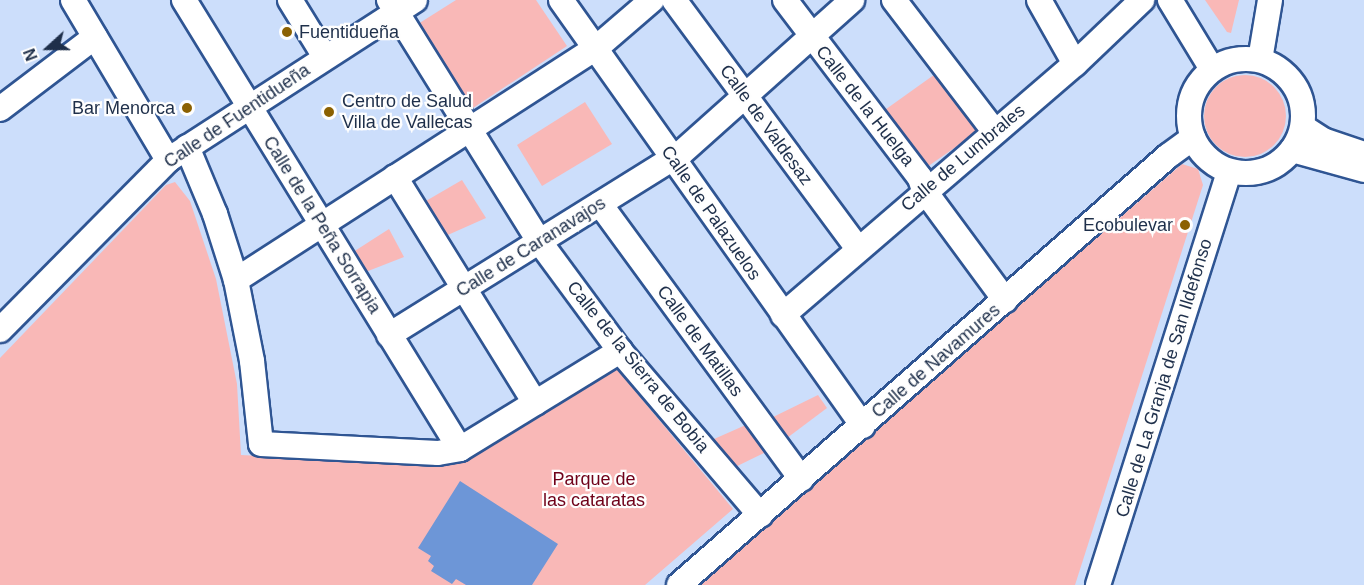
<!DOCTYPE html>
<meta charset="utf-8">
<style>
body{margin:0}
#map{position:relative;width:1364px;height:585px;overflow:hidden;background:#ccdefb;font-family:Helvetica,sans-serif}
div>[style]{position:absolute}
.green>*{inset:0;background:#f9b8b7}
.round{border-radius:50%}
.water>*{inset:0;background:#6d96d7}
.roads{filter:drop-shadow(2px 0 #2f5593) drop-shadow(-2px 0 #2f5593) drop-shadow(0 2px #2f5593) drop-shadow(0 -2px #2f5593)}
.minor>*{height:24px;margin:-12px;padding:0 12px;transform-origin:12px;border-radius:12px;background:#fff}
.minor>.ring{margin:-12px;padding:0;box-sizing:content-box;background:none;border:24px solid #fff;border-radius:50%}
.dots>*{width:16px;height:16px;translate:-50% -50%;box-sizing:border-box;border:3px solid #fefefe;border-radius:50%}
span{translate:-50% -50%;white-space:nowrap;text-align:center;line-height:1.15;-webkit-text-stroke:4.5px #fefefe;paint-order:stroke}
.poi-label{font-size:18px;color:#1e2f4a}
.left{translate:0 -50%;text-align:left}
.right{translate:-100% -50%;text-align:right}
.street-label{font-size:18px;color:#1e2f4a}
.park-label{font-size:18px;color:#6f0119}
.north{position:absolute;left:18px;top:18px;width:60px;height:60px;-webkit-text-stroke:4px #fefefe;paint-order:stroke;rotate:249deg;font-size:16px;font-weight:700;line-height:24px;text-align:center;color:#1e2f4a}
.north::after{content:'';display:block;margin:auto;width:21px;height:27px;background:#1e2f4a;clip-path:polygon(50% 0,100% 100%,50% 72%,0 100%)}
</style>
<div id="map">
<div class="green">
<i style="clip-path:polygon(456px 0,536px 0,567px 46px,473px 108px,418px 24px)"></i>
<i style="clip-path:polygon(1205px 0,1239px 0,1231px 33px,1227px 32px)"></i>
<i style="clip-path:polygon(938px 72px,983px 128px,927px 167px,922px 167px,882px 112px)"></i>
<i class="round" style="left:1204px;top:75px;width:82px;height:82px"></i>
<i style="clip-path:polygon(585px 102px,612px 144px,542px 186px,517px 145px)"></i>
<i style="clip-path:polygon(1182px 164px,1198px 169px,1203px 185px,1075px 585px,696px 585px)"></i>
<i style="clip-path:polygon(462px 180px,486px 218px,441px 238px,419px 205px)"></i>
<i style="clip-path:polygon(175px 182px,190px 201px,216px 279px,237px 384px,241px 455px,430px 463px,616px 368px,733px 509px,645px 585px,0 585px,0 358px,166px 185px)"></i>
<i style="clip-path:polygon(389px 229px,404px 257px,363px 273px,350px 254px)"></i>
<i style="clip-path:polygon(818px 395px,827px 408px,783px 441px,767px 420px)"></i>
<i style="clip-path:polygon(748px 424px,768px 451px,729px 470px,705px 443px)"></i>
</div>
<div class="water">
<i style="clip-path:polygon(460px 481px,558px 544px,532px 585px,466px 585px,456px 579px,452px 584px,431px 571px,434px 566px,428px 561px,431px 556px,418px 548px)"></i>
</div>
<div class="roads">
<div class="minor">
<i style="left:73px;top:0;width:186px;rotate:59.3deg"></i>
<i style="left:184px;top:0;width:527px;rotate:58.42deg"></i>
<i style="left:290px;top:0;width:67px;rotate:58.4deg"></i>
<i style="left:389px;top:0;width:284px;rotate:58.1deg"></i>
<i style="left:539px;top:241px;width:137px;rotate:53.6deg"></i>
<i style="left:620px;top:351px;width:216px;rotate:49.5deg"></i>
<i style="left:561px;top:0;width:522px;rotate:54.67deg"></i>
<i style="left:674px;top:0;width:310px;rotate:53.5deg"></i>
<i style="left:785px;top:0;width:223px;rotate:52.8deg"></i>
<i style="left:920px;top:178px;width:13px;rotate:72deg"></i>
<i style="left:924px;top:190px;width:137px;rotate:53.6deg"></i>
<i style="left:894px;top:0;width:166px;rotate:52.6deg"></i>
<i style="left:1039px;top:0;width:73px;rotate:60.6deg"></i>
<i style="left:1170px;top:0;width:81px;rotate:58.7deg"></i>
<i class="ring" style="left:1189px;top:59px;width:90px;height:90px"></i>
<i style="left:1260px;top:60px;width:61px;rotate:-80.5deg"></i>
<i style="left:0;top:109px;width:119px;rotate:-37.2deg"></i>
<i style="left:1303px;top:127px;width:24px;rotate:33deg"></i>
<i style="left:1323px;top:140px;width:43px;rotate:18.9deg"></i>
<i style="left:187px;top:147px;width:73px;rotate:67.3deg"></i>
<i style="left:215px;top:214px;width:69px;rotate:72.3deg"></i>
<i style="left:236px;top:280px;width:83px;rotate:78.8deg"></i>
<i style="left:252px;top:361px;width:83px;rotate:83.8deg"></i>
<i style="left:261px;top:444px;width:177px;rotate:2.9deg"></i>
<i style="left:438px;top:453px;width:22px;rotate:-10deg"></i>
<i style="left:460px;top:449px;width:188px;rotate:-31.5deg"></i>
<i style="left:1292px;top:150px;width:75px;rotate:15.5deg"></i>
<i style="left:395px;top:177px;width:266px;rotate:58.2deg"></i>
<i style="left:600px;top:204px;width:341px;rotate:53.8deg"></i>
<i style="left:236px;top:280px;width:427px;rotate:-32.8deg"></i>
<i style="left:595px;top:49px;width:75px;rotate:-40.7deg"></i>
<i style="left:783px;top:315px;width:385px;rotate:-40.7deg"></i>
<i style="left:1075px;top:64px;width:93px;rotate:-43.7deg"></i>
<i style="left:0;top:330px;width:239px;rotate:-45.3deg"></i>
<i style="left:168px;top:160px;width:294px;rotate:-32.9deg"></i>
<i style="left:389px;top:335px;width:343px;rotate:-31.9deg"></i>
<i style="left:680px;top:154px;width:231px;rotate:-41.8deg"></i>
<i style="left:679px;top:585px;width:651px;rotate:-41.26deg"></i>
<i style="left:1168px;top:156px;width:31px;rotate:-36deg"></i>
<i style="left:1098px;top:585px;width:434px;rotate:-72.4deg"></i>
</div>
</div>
<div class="dots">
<i style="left:287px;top:32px;background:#8b6102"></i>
<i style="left:187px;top:108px;background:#8b6102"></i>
<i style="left:329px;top:112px;background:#8b6102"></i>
<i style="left:1185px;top:225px;background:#8b6102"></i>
</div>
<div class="poi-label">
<span class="left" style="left:299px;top:32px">Fuentidueña</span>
<span class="left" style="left:342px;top:112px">Centro de Salud<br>Villa de Vallecas</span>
<span class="right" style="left:175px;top:108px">Bar Menorca</span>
<span class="right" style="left:1173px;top:225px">Ecobulevar</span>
</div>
<div class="street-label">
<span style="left:865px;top:106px;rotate:52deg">Calle de la Huelga</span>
<span style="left:237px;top:116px;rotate:-34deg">Calle de Fuentidueña</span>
<span style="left:766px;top:125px;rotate:54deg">Calle de Valdesaz</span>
<span style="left:963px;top:158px;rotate:-40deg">Calle de Lumbrales</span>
<span style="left:711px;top:213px;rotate:55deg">Calle de Palazuelos</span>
<span style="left:322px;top:225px;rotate:58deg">Calle de la Peña Sorrapia</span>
<span style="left:531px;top:247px;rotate:-32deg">Calle de Caranavajos</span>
<span style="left:700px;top:341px;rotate:54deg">Calle de Matillas</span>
<span style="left:936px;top:361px;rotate:-41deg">Calle de Navamures</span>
<span style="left:638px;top:367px;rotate:51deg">Calle de la Sierra de Bobia</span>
<span style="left:1164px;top:378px;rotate:-73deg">Calle de La Granja de San Ildefonso</span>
</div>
<div class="park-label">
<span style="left:594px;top:490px">Parque de<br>las cataratas</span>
</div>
<div class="north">N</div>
</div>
